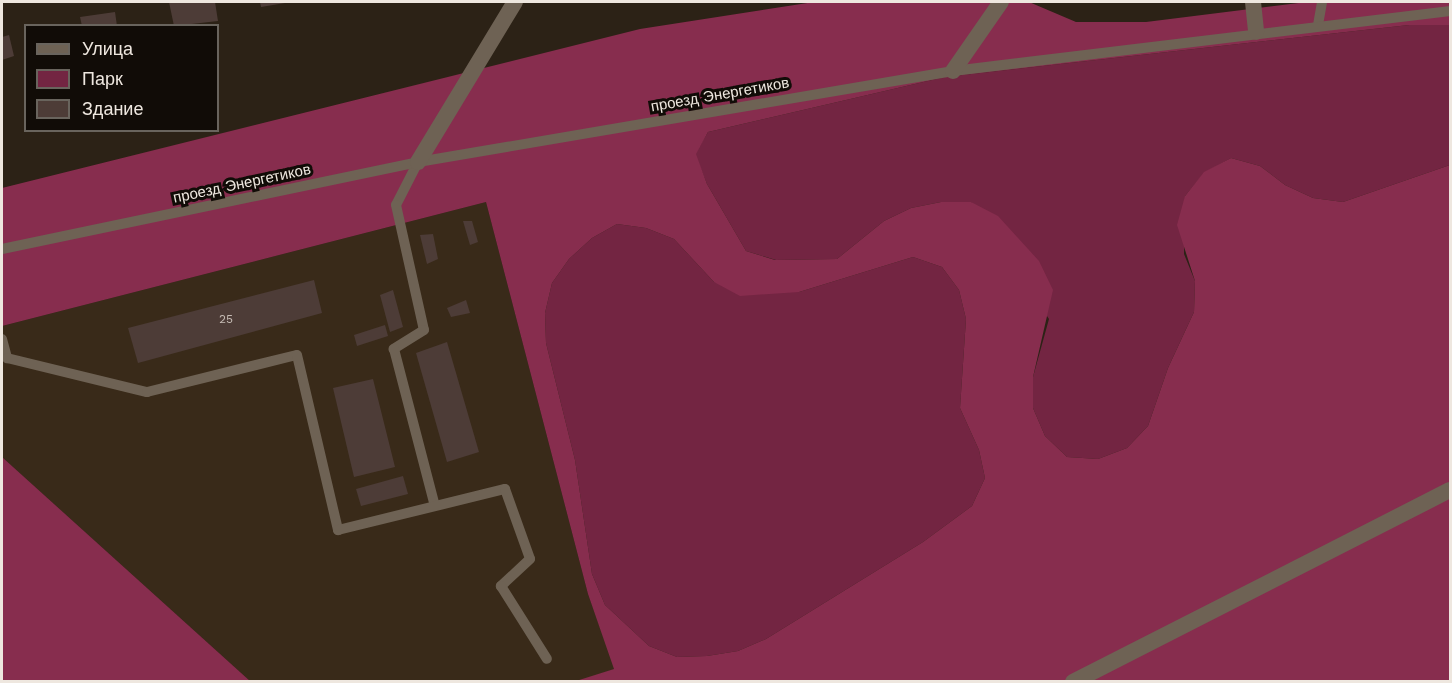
<!DOCTYPE html>
<meta charset="utf-8">
<style>
body{margin:0}
#map{position:relative;width:1452px;height:683px;overflow:hidden;background:#2c2216;font-family:"Work Sans",sans-serif}
div>[style]{position:absolute}
.built>*{inset:0;background:#392a19}
.green>*{inset:0;background:#732542}
.forest>*{inset:0;background:#872d4e}
.building>*{inset:0;background:#4d3c37}
.service>*{height:10px;margin:-5px;padding:0 5px;transform-origin:5px;border-radius:5px;background:#6e6254}
.minor>*{height:16px;margin:-8px;padding:0 8px;transform-origin:8px;border-radius:8px;background:#6e6254}
span{translate:-50% -50%;white-space:nowrap;text-align:center;line-height:1.15;-webkit-text-stroke:6px #110c07;paint-order:stroke}
.number-label{font-size:12px;color:#c6bcb5}
.number-label span{-webkit-text-stroke-width:0}
.street-label{font-size:15px;color:#eee7df}
.frame{position:absolute;inset:0;border:3px solid #eee7df;pointer-events:none}
.legend{position:absolute;left:24px;top:24px;width:195px;height:108px;box-sizing:border-box;background:#110c07;border:2px solid #69645d;margin:0;padding:8px 10px;list-style:none;font-size:18px;color:#eee7df}
.legend li{display:flex;align-items:center;gap:12px;height:30px}
.legend b{width:30px;border:2px solid #69645d}
</style>
<div id="map">
<div class="built">
<i style="clip-path:polygon(486px 202px,588px 594px,615px 669px,576px 682px,250px 681px,2px 457px,2px 326px)"></i>
</div>
<div class="green">
<i style="clip-path:polygon(1409px 25px,1450px 25px,1450px 165px,1343px 202px,1313px 198px,1285px 185px,1260px 166px,1231px 158px,1204px 173px,1185px 196px,1184px 254px,1195px 281px,1194px 312px,1168px 368px,1148px 426px,1127px 448px,1098px 459px,1067px 457px,1045px 436px,1033px 408px,1033px 377px,1049px 319px,971px 202px,941px 202px,911px 208px,884px 221px,837px 259px,776px 260px,746px 251px,707px 184px,695px 154px,708px 132px,945px 77px)"></i>
<i style="clip-path:polygon(617px 224px,646px 228px,674px 239px,714px 282px,799px 292px,913px 257px,942px 267px,959px 290px,966px 319px,960px 408px,979px 450px,985px 478px,972px 506px,923px 542px,766px 639px,738px 651px,707px 656px,677px 657px,649px 646px,605px 605px,592px 574px,575px 460px,546px 343px,545px 313px,552px 283px,569px 259px,592px 238px)"></i>
</div>
<div class="forest">
<i style="clip-path:polygon(evenodd,814px 2px,1029px 2px,1076px 22px,1146px 22px,1307px 2px,1450px 2px,1450px 25px,1409px 25px,945px 77px,708px 132px,696px 154px,707px 184px,746px 251px,775px 260px,837px 259px,884px 221px,911px 208px,941px 202px,971px 202px,998px 216px,1039px 261px,1053px 290px,1033px 377px,1033px 408px,1045px 436px,1067px 457px,1098px 459px,1127px 448px,1148px 426px,1168px 368px,1194px 312px,1195px 281px,1177px 225px,1185px 196px,1204px 172px,1231px 158px,1260px 166px,1285px 185px,1313px 198px,1343px 202px,1450px 165px,1450px 681px,576px 681px,614px 669px,588px 594px,486px 202px,2px 326px,2px 188px,640px 29px,814px 2px,617px 224px,646px 228px,674px 239px,714px 282px,740px 296px,799px 292px,913px 257px,942px 267px,959px 290px,966px 319px,960px 408px,979px 450px,985px 478px,972px 506px,923px 542px,766px 639px,738px 651px,707px 656px,677px 657px,649px 646px,605px 605px,592px 574px,575px 460px,546px 343px,545px 313px,552px 283px,569px 259px,592px 238px,617px 224px)"></i>
<i style="clip-path:polygon(2px 457px,250px 681px,2px 681px)"></i>
</div>
<div class="building">
<i style="clip-path:polygon(169px 2px,215px 2px,218px 21px,174px 26px)"></i>
<i style="clip-path:polygon(260px 2px,285px 2px,285px 3px,261px 7px)"></i>
<i style="clip-path:polygon(115px 12px,117px 26px,82px 26px,80px 17px)"></i>
<i style="clip-path:polygon(9px 35px,14px 56px,2px 60px,2px 37px)"></i>
<i style="clip-path:polygon(463px 221px,472px 221px,478px 242px,470px 245px)"></i>
<i style="clip-path:polygon(433px 234px,438px 259px,427px 264px,420px 235px)"></i>
<i style="clip-path:polygon(314px 280px,322px 313px,138px 363px,128px 328px)"></i>
<i style="clip-path:polygon(393px 290px,403px 327px,390px 332px,380px 295px)"></i>
<i style="clip-path:polygon(466px 300px,470px 313px,451px 317px,447px 308px)"></i>
<i style="clip-path:polygon(385px 325px,388px 336px,357px 346px,354px 335px)"></i>
<i style="clip-path:polygon(447px 342px,479px 452px,447px 462px,416px 353px)"></i>
<i style="clip-path:polygon(373px 379px,395px 467px,354px 477px,333px 388px)"></i>
<i style="clip-path:polygon(403px 476px,408px 494px,361px 506px,356px 489px)"></i>
</div>
<div class="service">
<i style="left:1318px;top:25px;width:23px;rotate:-80deg"></i>
<i style="left:418px;top:162px;width:48px;rotate:117.1deg"></i>
<i style="left:396px;top:205px;width:128px;rotate:77.4deg"></i>
<i style="left:424px;top:330px;width:36px;rotate:148deg"></i>
<i style="left:394px;top:349px;width:162px;rotate:75.4deg"></i>
<i style="left:2px;top:249px;width:425px;rotate:-11.8deg"></i>
<i style="left:418px;top:162px;width:543px;rotate:-9.65deg"></i>
<i style="left:953px;top:71px;width:501px;rotate:-6.88deg"></i>
<i style="left:2px;top:339px;width:20px;rotate:75deg"></i>
<i style="left:7px;top:358px;width:144px;rotate:13.7deg"></i>
<i style="left:147px;top:392px;width:154px;rotate:-13.9deg"></i>
<i style="left:297px;top:355px;width:180px;rotate:76.8deg"></i>
<i style="left:338px;top:530px;width:172px;rotate:-13.8deg"></i>
<i style="left:505px;top:489px;width:74px;rotate:70.3deg"></i>
<i style="left:530px;top:559px;width:40px;rotate:137deg"></i>
<i style="left:501px;top:586px;width:86px;rotate:57.8deg"></i>
</div>
<div class="minor">
<i style="left:1253px;top:2px;width:30px;rotate:84deg"></i>
<i style="left:953px;top:71px;width:84px;rotate:-55.2deg"></i>
<i style="left:418px;top:162px;width:187px;rotate:-58.8deg"></i>
<i style="left:1073px;top:682px;width:423px;rotate:-27deg"></i>
</div>
<div class="number-label">
<span style="left:226px;top:320px">25</span>
</div>
<div class="street-label">
<span style="left:720px;top:95px;rotate:-10deg">проезд Энергетиков</span>
<span style="left:242px;top:184px;rotate:-12deg">проезд Энергетиков</span>
</div>
<div class="frame"></div>
<ul class="legend">
<li><b style="height:8px;background:#6e6254"></b>Улица</li>
<li><b style="height:16px;background:#732542"></b>Парк</li>
<li><b style="height:16px;background:#4d3c37"></b>Здание</li>
</ul>
</div>
